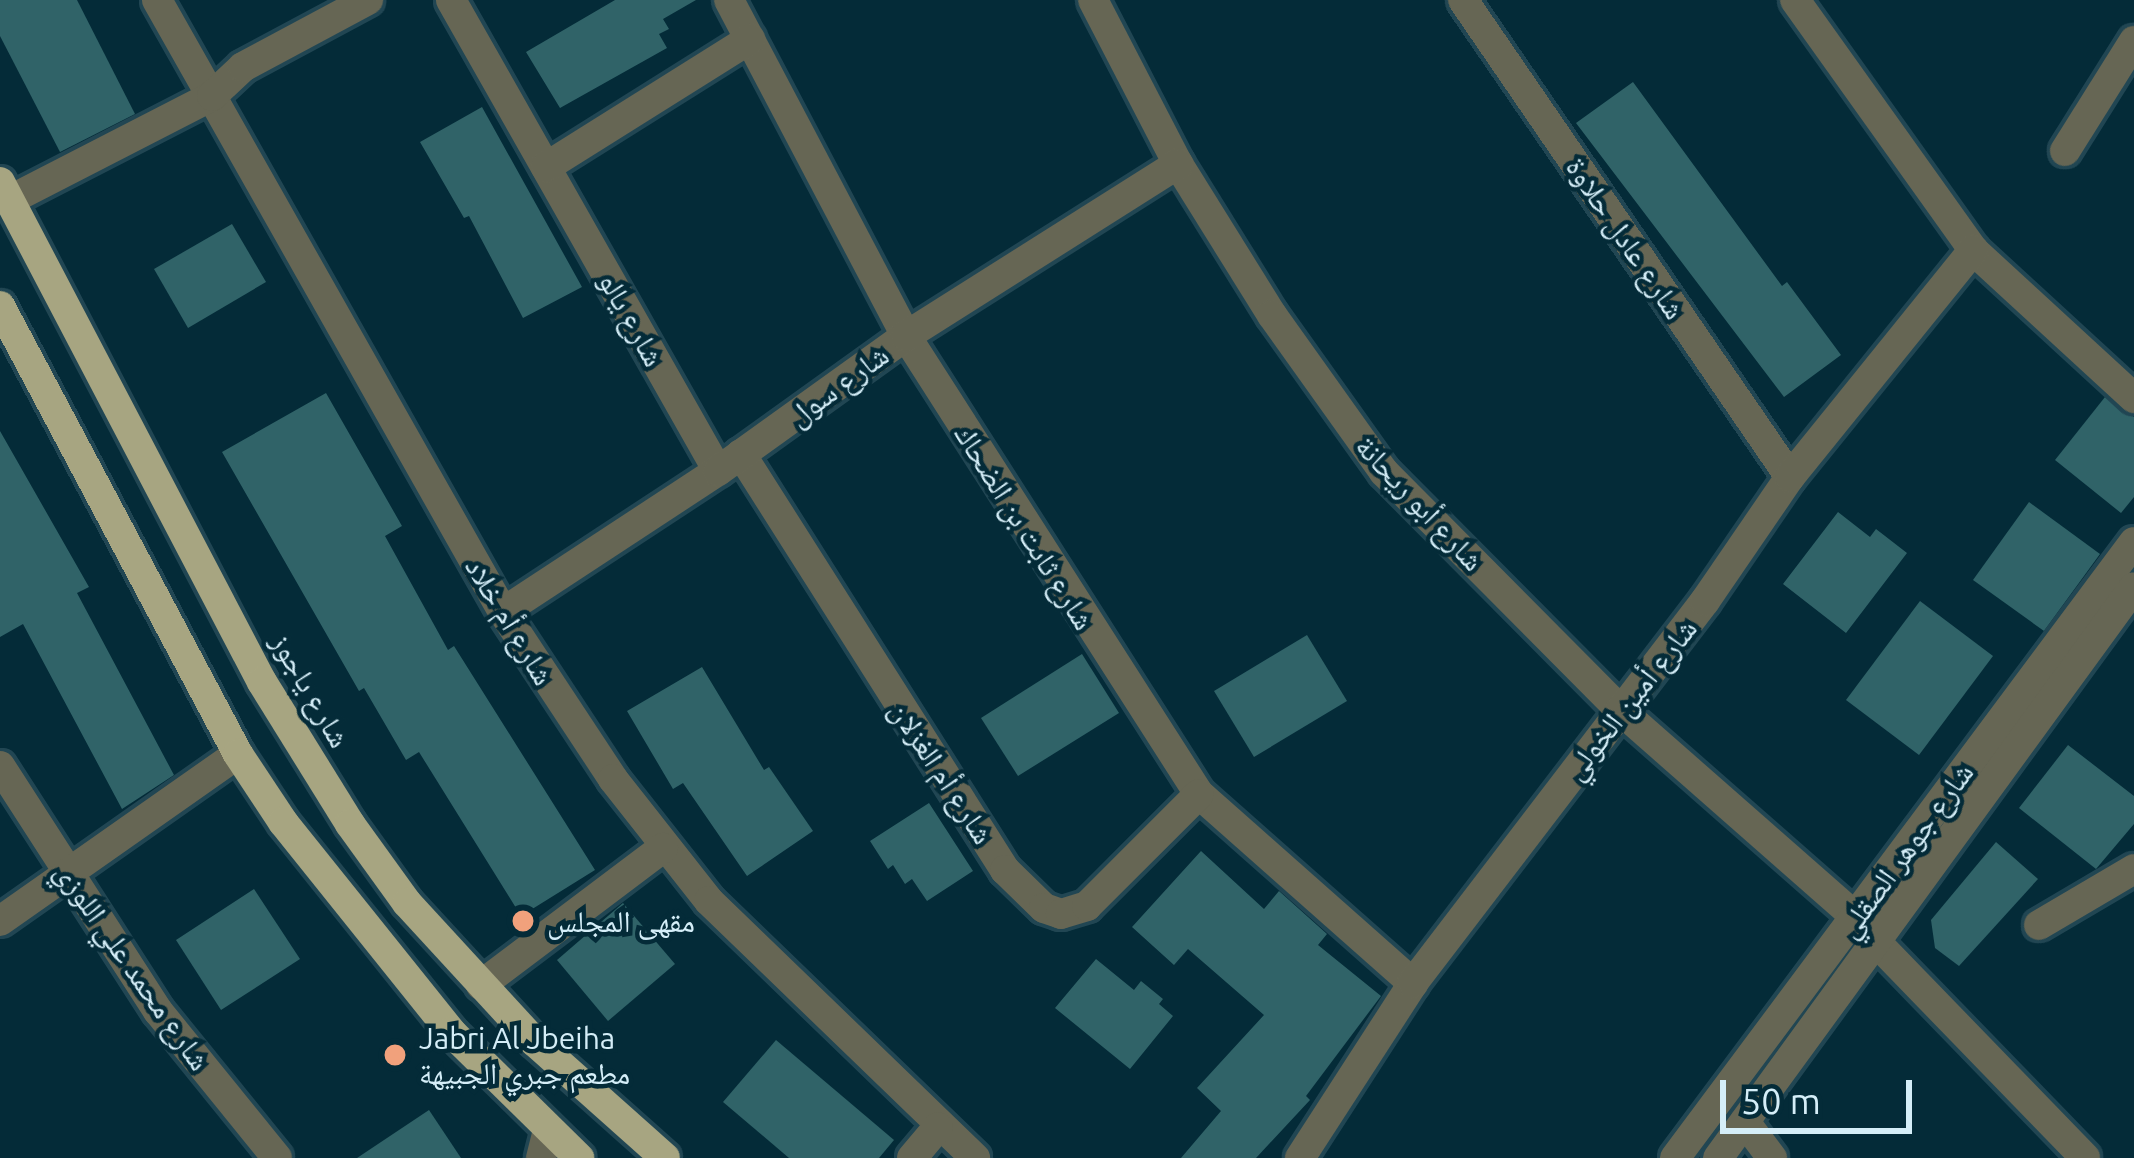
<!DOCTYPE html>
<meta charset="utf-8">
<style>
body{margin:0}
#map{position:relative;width:2134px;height:1158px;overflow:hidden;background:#042b38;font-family:Ubuntu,"Noto Naskh Arabic",sans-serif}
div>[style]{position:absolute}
.building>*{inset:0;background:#306368}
.roads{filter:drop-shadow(3px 0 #214653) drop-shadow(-3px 0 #214653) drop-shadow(0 3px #214653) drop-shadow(0 -3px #214653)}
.minor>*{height:30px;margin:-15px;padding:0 15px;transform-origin:15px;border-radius:15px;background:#666654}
.major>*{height:30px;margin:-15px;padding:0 15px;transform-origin:15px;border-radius:15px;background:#a7a581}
.dots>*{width:33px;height:33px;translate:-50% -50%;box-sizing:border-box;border:6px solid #042b38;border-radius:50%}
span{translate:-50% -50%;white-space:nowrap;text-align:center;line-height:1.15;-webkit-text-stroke:9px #042b38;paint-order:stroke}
.street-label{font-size:30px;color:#d5eef8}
.poi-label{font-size:30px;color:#d5eef8}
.left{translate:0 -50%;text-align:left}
.scale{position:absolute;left:1720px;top:1080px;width:192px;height:54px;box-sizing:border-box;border:6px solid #d5eef8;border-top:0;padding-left:15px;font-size:36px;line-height:42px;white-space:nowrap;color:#d5eef8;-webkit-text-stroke:9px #042b38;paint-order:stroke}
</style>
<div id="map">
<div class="building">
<i style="clip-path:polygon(0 0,77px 0,135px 114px,60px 152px,0 36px)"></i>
<i style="clip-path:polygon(615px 0,696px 0,663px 19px,669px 29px,659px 34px,667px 48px,560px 108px,526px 52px)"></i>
<i style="clip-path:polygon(1633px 82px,1782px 286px,1787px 282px,1841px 355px,1784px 397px,1576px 123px)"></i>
<i style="clip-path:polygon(482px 107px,582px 287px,523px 318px,469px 216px,464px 218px,420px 142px)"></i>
<i style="clip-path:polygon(232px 224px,266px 282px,188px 328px,154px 269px)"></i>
<i style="clip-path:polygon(326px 393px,402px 526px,385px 536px,448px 650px,454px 646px,595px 870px,521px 916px,419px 752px,406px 760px,364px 688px,359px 691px,222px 452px)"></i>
<i style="clip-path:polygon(2105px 397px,2134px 417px,2134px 497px,2121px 513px,2055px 460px)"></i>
<i style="clip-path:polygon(0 431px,89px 587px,77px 593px,174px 775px,122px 809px,23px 624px,0 637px)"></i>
<i style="clip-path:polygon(2029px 502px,2100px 554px,2044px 631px,1973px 580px)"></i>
<i style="clip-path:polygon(1838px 512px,1870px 537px,1876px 529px,1907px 553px,1846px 633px,1783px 584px)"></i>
<i style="clip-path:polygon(1920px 601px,1993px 656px,1919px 755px,1846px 700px)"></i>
<i style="clip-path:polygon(1307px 635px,1347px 701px,1254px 757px,1214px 691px)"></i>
<i style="clip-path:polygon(1082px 654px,1119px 713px,1018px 776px,981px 718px)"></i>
<i style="clip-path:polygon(702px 667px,764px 770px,769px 767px,813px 831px,747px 876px,683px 783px,673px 789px,627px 711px)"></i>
<i style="clip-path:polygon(2068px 745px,2134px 796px,2134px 824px,2096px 869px,2019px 808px)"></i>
<i style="clip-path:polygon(929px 803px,973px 871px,927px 901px,912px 879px,905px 884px,893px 865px,888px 869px,870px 841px)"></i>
<i style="clip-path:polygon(1996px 842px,2038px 879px,1959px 966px,1935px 948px,1931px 920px)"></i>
<i style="clip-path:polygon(1201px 851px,1264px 909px,1279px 891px,1327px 934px,1318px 945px,1381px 996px,1306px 1096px,1310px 1100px,1256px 1158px,1181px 1158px,1221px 1111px,1197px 1088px,1264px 1015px,1188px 949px,1174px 965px,1132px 927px)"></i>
<i style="clip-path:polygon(254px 889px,300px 959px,221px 1010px,176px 940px)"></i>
<i style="clip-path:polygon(623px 903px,675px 964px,608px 1021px,557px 960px)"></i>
<i style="clip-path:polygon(1096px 959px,1134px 990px,1141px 981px,1163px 999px,1159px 1004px,1173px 1016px,1130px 1069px,1055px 1008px)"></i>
<i style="clip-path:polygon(776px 1040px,894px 1140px,879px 1158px,789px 1158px,723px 1102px)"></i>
<i style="clip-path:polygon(429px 1110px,461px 1158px,357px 1158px)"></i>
</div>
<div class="roads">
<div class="minor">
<i style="left:157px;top:0;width:703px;rotate:60.52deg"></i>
<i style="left:503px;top:612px;width:200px;rotate:56.6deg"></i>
<i style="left:613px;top:779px;width:155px;rotate:51.8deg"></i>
<i style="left:709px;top:901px;width:370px;rotate:44deg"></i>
<i style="left:451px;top:0;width:541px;rotate:60.45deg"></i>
<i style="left:729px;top:0;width:380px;rotate:62.2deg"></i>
<i style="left:906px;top:336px;width:544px;rotate:57.39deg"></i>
<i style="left:1199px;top:794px;width:286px;rotate:41.5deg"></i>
<i style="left:1093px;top:0;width:185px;rotate:62.6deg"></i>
<i style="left:1178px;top:164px;width:178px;rotate:58.1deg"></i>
<i style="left:1272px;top:315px;width:193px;rotate:54.5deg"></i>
<i style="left:1384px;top:472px;width:335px;rotate:45.2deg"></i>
<i style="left:1620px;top:710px;width:314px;rotate:41.3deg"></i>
<i style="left:1463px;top:0;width:578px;rotate:55.57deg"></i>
<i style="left:1795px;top:0;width:307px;rotate:54.5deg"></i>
<i style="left:1973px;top:250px;width:219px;rotate:42.6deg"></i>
<i style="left:2065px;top:151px;width:130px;rotate:-57.9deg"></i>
<i style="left:546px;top:167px;width:241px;rotate:-32.1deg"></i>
<i style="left:10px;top:200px;width:227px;rotate:-27.2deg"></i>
<i style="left:212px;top:96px;width:42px;rotate:-43.1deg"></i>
<i style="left:243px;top:67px;width:142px;rotate:-28.2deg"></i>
<i style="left:741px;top:454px;width:493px;rotate:57.6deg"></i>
<i style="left:1005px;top:870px;width:54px;rotate:44.3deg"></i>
<i style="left:1044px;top:908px;width:18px;rotate:19deg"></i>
<i style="left:1061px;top:914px;width:27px;rotate:-17deg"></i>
<i style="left:1087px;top:906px;width:158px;rotate:-45deg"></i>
<i style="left:503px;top:612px;width:257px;rotate:-33.3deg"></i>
<i style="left:718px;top:471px;width:231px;rotate:-35.7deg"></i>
<i style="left:906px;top:336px;width:322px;rotate:-32.3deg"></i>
<i style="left:0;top:766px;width:292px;rotate:57.2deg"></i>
<i style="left:158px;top:1011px;width:189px;rotate:51deg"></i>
<i style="left:0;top:921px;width:291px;rotate:-35.1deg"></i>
<i style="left:2039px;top:925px;width:110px;rotate:-30.5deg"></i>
<i style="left:1877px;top:943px;width:299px;rotate:45.9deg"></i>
<i style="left:481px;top:985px;width:228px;rotate:-37deg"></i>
<i style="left:1745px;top:1122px;width:45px;rotate:53.1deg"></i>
<i style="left:541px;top:1158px;width:29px;rotate:-76deg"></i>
<i style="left:912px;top:1158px;width:40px;rotate:-50deg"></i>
<i style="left:1300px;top:1158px;width:208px;rotate:-57.1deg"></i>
<i style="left:1413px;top:983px;width:481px;rotate:-52.6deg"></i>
<i style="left:1705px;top:601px;width:150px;rotate:-55.6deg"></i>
<i style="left:1790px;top:477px;width:292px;rotate:-51.1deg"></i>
<i style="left:1675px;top:1158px;width:768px;rotate:-53.31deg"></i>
<i style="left:1718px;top:1158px;width:706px;rotate:-53.92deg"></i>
</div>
<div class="major">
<i style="left:0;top:182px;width:564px;rotate:62.35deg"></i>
<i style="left:262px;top:682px;width:167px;rotate:58.2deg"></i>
<i style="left:350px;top:824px;width:97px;rotate:54.2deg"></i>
<i style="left:407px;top:903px;width:189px;rotate:47.4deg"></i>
<i style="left:535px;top:1042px;width:174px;rotate:41.7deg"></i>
<i style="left:0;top:306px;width:507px;rotate:62.02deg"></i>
<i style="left:238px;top:754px;width:82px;rotate:56.5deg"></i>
<i style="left:283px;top:822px;width:269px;rotate:51.3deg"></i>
<i style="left:451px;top:1032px;width:180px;rotate:44.5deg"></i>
</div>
</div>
<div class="dots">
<i style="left:523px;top:921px;background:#f1a17c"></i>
<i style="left:395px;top:1055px;background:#f1a17c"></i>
</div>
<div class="street-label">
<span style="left:1626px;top:238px;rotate:56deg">شارع عادل حلاوة</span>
<span style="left:632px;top:319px;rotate:61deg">شارع يالو</span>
<span style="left:838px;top:385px;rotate:-36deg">شارع سول</span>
<span style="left:1420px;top:503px;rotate:47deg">شارع أبو ريحانة</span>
<span style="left:1025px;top:527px;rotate:58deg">شارع ثابت بن الضحاك</span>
<span style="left:510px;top:621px;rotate:59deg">شارع أم خلاد</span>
<span style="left:311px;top:690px;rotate:60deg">شارع ياجوز</span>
<span style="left:1630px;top:699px;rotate:-52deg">شارع أمين الخولي</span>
<span style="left:942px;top:772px;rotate:57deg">شارع أم الغزلان</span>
<span style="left:1905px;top:850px;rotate:-54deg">شارع جوهر الصقلي</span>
<span style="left:133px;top:966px;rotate:55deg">شارع محمد علي اللوزي</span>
</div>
<div class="poi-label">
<span class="left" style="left:547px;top:921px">مقهى المجلس</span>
<span class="left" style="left:419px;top:1055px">Jabri Al Jbeiha<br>مطعم جبري الجبيهة</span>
</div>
<div class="scale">50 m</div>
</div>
